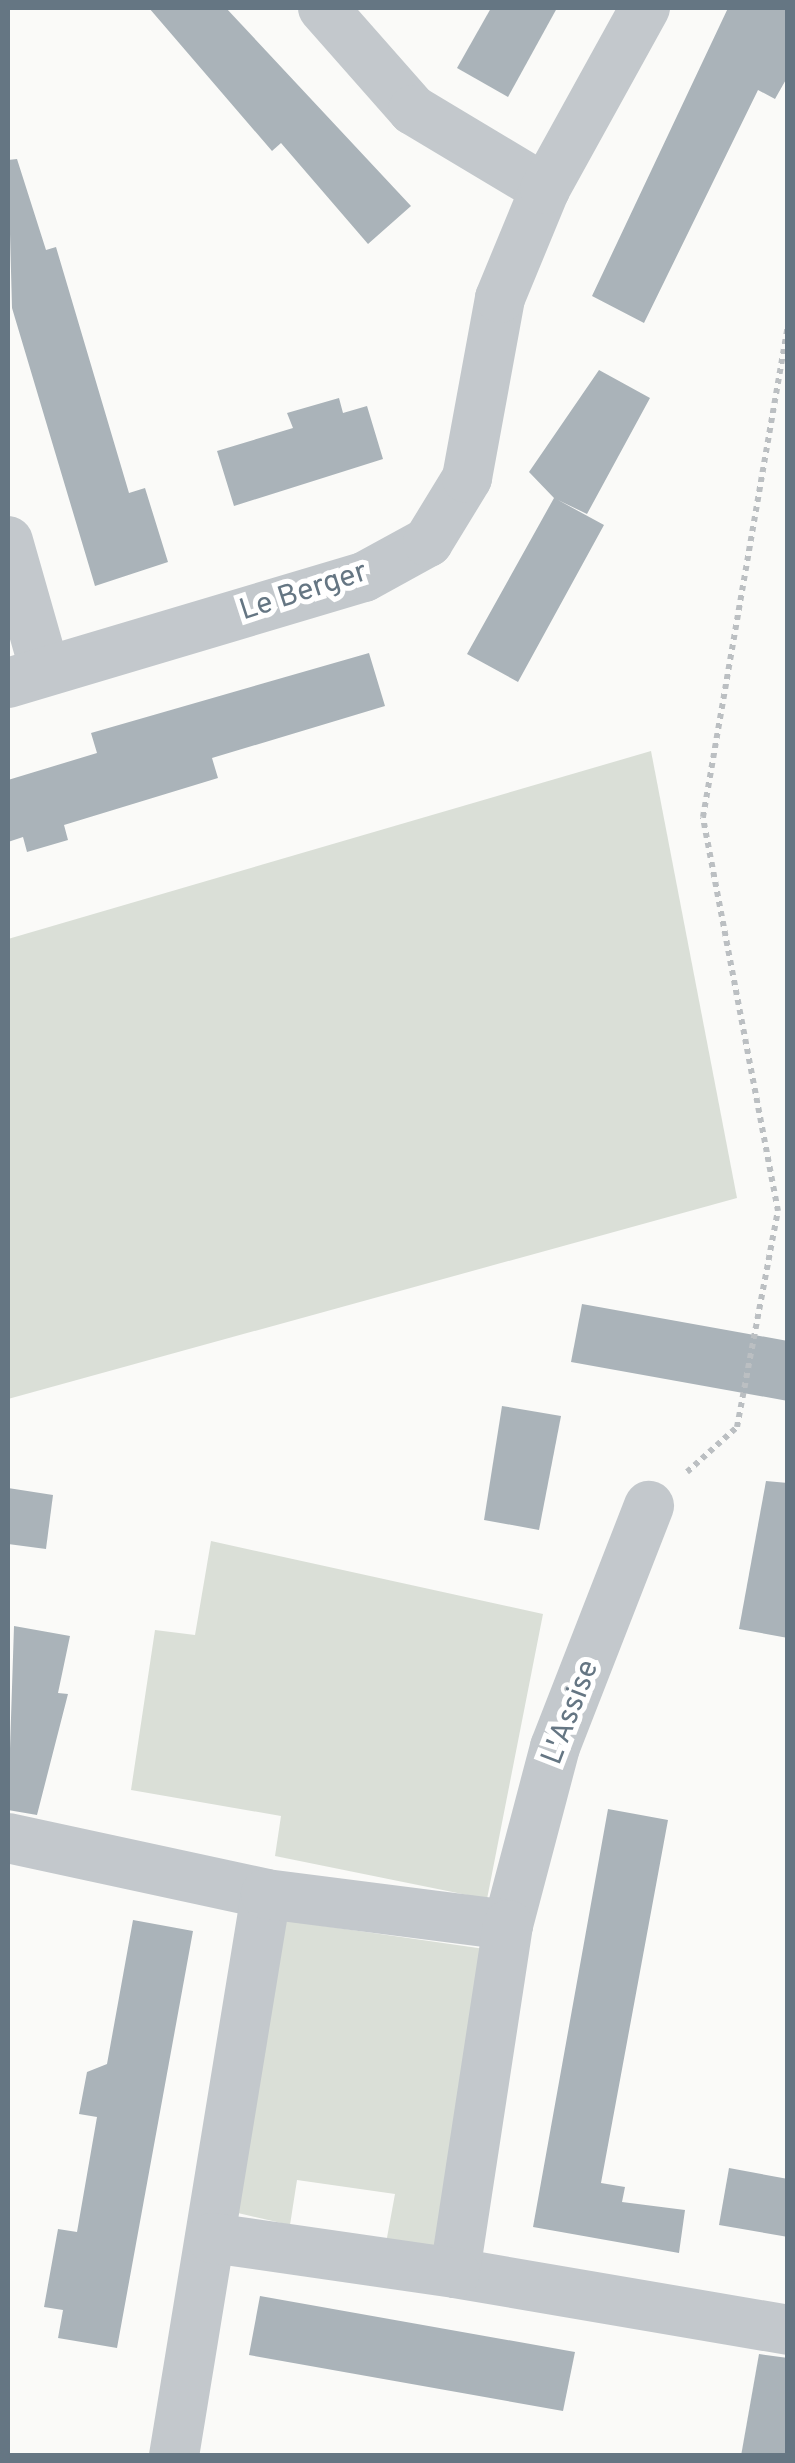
<!DOCTYPE html>
<style>
body{margin:0}
#map{position:relative;width:795px;height:2463px;overflow:hidden;background:#fafaf8;font-family:Overpass,sans-serif}
div>[style]{position:absolute}
.green>*{inset:0;background:#dadfd7}
.building>*{inset:0;background:#aab3b9}
.path>*{height:6px;margin-top:-3px;transform-origin:0;background:repeating-linear-gradient(90deg,#bbbfc2 0 5px,transparent 0 10px)}
.street>*{height:50px;margin:-25px;padding:0 25px;transform-origin:25px;border-radius:25px;background:#c3c8cc}
span{translate:-50% -50%;white-space:nowrap;text-align:center;line-height:1.15;-webkit-text-stroke:10px #fff;paint-order:stroke}
.street-label{font-size:30px;color:#657683}
.frame{position:absolute;inset:0;border:10px solid #657683;pointer-events:none}
</style>
<div id="map">
<div class="green">
<i style="clip-path:polygon(651px 751px,737px 1198px,8px 1399px,8px 939px)"></i>
<i style="clip-path:polygon(211px 1541px,543px 1614px,487px 1899px,275px 1856px,281px 1816px,131px 1790px,155px 1630px,195px 1635px)"></i>
<i style="clip-path:polygon(282px 1920px,485px 1949px,437px 2253px,386px 2243px,395px 2194px,297px 2180px,290px 2225px,238px 2213px)"></i>
</div>
<div class="building">
<i style="clip-path:polygon(149px 8px,226px 8px,411px 206px,368px 244px,281px 143px,272px 151px)"></i>
<i style="clip-path:polygon(491px 8px,557px 8px,508px 97px,457px 68px)"></i>
<i style="clip-path:polygon(728px 8px,788px 8px,788px 76px,775px 99px,758px 90px,644px 323px,592px 296px)"></i>
<i style="clip-path:polygon(17px 159px,46px 250px,56px 247px,129px 493px,145px 488px,168px 562px,95px 586px,12px 308px,8px 160px)"></i>
<i style="clip-path:polygon(599px 370px,650px 398px,587px 514px,558px 500px,604px 525px,518px 682px,467px 654px,554px 498px,529px 472px)"></i>
<i style="clip-path:polygon(339px 398px,343px 413px,367px 406px,383px 459px,234px 506px,217px 451px,293px 428px,287px 413px)"></i>
<i style="clip-path:polygon(369px 653px,385px 706px,212px 758px,218px 778px,64px 825px,68px 840px,27px 852px,23px 837px,8px 842px,8px 780px,97px 753px,91px 733px)"></i>
<i style="clip-path:polygon(582px 1304px,788px 1341px,788px 1401px,571px 1362px)"></i>
<i style="clip-path:polygon(502px 1406px,561px 1416px,539px 1530px,484px 1520px)"></i>
<i style="clip-path:polygon(766px 1481px,788px 1483px,788px 1638px,739px 1629px)"></i>
<i style="clip-path:polygon(8px 1488px,53px 1495px,46px 1549px,8px 1544px)"></i>
<i style="clip-path:polygon(14px 1626px,70px 1636px,58px 1693px,68px 1694px,37px 1815px,8px 1810px)"></i>
<i style="clip-path:polygon(608px 1809px,668px 1820px,601px 2183px,625px 2187px,622px 2202px,685px 2210px,679px 2253px,533px 2227px)"></i>
<i style="clip-path:polygon(133px 1920px,193px 1931px,117px 2348px,58px 2338px,63px 2310px,44px 2307px,58px 2229px,77px 2232px,97px 2117px,79px 2114px,87px 2072px,107px 2064px)"></i>
<i style="clip-path:polygon(729px 2168px,788px 2179px,788px 2237px,719px 2225px)"></i>
<i style="clip-path:polygon(260px 2296px,575px 2352px,563px 2411px,249px 2355px)"></i>
<i style="clip-path:polygon(759px 2354px,788px 2358px,788px 2456px,741px 2456px)"></i>
</div>
<div class="path">
<i style="left:687px;top:1472px;width:67px;rotate:-42deg"></i>
<i style="left:737px;top:1427px;width:220px;rotate:-79.3deg"></i>
<i style="left:778px;top:1211px;width:401px;rotate:-100.8deg"></i>
<i style="left:703px;top:817px;width:497px;rotate:-80.2deg"></i>
</div>
<div class="street">
<i style="left:323px;top:8px;width:136px;rotate:48.6deg"></i>
<i style="left:413px;top:110px;width:154px;rotate:30.9deg"></i>
<i style="left:8px;top:541px;width:135px;rotate:74.1deg"></i>
<i style="left:8px;top:683px;width:371px;rotate:-16.6deg"></i>
<i style="left:364px;top:577px;width:73px;rotate:-28.7deg"></i>
<i style="left:428px;top:542px;width:75px;rotate:-58.6deg"></i>
<i style="left:467px;top:478px;width:183px;rotate:-79.6deg"></i>
<i style="left:500px;top:298px;width:118px;rotate:-67.6deg"></i>
<i style="left:545px;top:189px;width:207px;rotate:-61.1deg"></i>
<i style="left:8px;top:1838px;width:264px;rotate:12.2deg"></i>
<i style="left:508px;top:1925px;width:184px;rotate:-75.2deg"></i>
<i style="left:555px;top:1747px;width:259px;rotate:-68.7deg"></i>
<i style="left:455px;top:2273px;width:338px;rotate:9.7deg"></i>
<i style="left:174px;top:2456px;width:569px;rotate:-80.7deg"></i>
<i style="left:266px;top:1894px;width:244px;rotate:7.3deg"></i>
<i style="left:508px;top:1925px;width:352px;rotate:98.7deg"></i>
<i style="left:455px;top:2273px;width:246px;rotate:-171.8deg"></i>
</div>
<div class="street-label">
<span style="left:304px;top:593px;rotate:-18deg">Le Berger</span>
<span style="left:572px;top:1713px;rotate:-69deg">L'Assise</span>
</div>
<div class="frame"></div>
</div>
